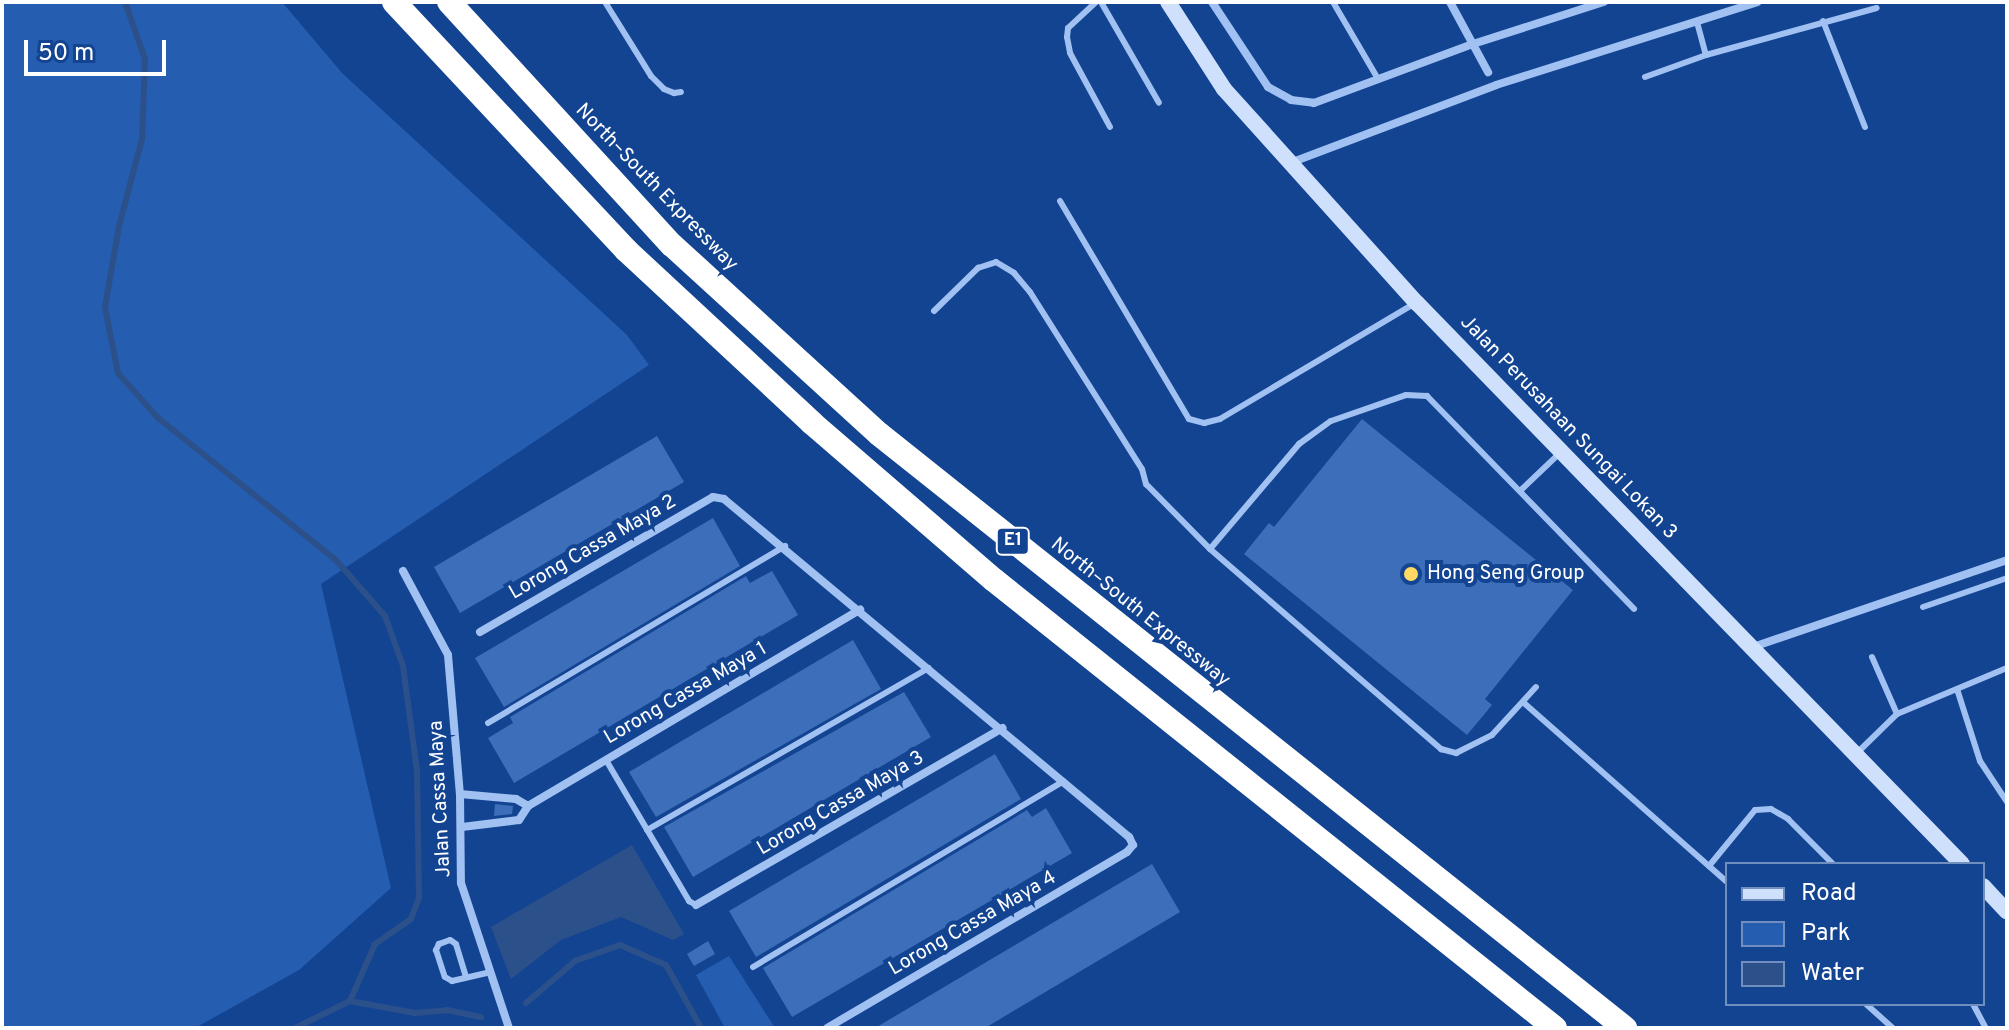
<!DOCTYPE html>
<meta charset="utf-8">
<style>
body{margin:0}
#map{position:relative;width:2009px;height:1030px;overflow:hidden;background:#134492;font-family:Overpass,sans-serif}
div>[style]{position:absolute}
.green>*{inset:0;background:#255db1}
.water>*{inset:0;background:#2c508a}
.stream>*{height:6px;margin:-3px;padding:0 3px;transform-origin:3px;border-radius:3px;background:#2c508a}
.building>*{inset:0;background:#3c6eba}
.lane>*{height:6px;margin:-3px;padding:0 3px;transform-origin:3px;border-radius:3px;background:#a1c1f2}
.street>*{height:8px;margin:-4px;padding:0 4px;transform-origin:4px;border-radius:4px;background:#a1c1f2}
.secondary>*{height:16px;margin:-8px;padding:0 8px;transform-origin:8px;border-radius:8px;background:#cfe0fc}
.highway>*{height:24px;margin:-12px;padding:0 12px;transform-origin:12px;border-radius:12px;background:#fff}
.dots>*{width:22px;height:22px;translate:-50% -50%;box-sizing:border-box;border:4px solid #134492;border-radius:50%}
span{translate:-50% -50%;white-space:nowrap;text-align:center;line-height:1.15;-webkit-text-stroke:8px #134492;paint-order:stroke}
.shield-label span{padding:2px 6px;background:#134492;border:2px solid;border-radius:6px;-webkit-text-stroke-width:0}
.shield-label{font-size:18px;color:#fff;font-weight:700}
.street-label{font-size:20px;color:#fff}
.poi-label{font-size:20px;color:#fff}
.left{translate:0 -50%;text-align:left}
.frame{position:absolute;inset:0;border:4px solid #fff;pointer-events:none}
.legend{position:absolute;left:1725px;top:862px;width:260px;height:144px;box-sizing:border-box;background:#134492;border:2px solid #718fbe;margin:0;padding:10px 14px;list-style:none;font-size:24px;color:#fff}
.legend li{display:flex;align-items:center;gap:16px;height:40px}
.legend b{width:40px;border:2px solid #718fbe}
.scale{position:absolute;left:24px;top:40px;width:142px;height:36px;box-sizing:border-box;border:4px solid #fff;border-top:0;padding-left:10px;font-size:24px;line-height:28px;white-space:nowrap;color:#fff;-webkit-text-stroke:6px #134492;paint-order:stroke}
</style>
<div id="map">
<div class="green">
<i style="clip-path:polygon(2px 2px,282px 2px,342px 73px,627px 335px,649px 365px,321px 584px,391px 888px,299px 970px,195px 1028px,2px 1028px)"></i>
<i style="clip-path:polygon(729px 956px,775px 1028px,725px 1028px,696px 975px)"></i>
</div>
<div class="water">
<i style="clip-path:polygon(632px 845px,684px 934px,673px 940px,621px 917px,561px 940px,511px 979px,491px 927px)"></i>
</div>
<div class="stream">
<i style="left:125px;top:2px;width:60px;rotate:70.7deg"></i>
<i style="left:145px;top:59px;width:80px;rotate:92.1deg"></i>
<i style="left:142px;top:139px;width:90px;rotate:104.8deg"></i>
<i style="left:119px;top:226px;width:82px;rotate:99.8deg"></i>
<i style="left:105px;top:307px;width:67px;rotate:78.9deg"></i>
<i style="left:118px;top:373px;width:60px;rotate:48.4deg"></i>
<i style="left:158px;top:418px;width:228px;rotate:38.6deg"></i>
<i style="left:336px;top:560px;width:74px;rotate:48.8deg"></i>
<i style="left:385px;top:616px;width:53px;rotate:70.2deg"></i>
<i style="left:403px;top:666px;width:106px;rotate:82.4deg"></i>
<i style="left:417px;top:771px;width:127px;rotate:89.1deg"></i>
<i style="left:419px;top:898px;width:22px;rotate:111deg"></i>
<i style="left:411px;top:919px;width:44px;rotate:145.2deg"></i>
<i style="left:375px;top:944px;width:62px;rotate:113.7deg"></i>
<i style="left:350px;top:1001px;width:61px;rotate:153.9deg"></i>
<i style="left:350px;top:1001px;width:66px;rotate:10.5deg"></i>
<i style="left:415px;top:1013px;width:32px;rotate:-5deg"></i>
<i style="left:447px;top:1010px;width:35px;rotate:12deg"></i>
<i style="left:526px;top:1003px;width:65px;rotate:-40.6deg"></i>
<i style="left:575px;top:961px;width:48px;rotate:-19.6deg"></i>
<i style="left:620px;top:945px;width:50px;rotate:23.5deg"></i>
<i style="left:666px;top:965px;width:72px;rotate:60.9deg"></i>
</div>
<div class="building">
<i style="clip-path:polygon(1362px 419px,1573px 590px,1485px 699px,1492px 705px,1467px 735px,1244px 554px,1269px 523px,1274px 527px)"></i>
<i style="clip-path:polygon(657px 436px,684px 482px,460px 613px,434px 567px)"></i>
<i style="clip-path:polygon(713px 518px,740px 566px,504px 707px,475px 658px)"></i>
<i style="clip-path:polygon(772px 571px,798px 615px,514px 783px,488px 738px,513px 723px,510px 717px,746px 576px,750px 583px)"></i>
<i style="clip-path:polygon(853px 640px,881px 689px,656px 817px,629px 772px)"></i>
<i style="clip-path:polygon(904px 692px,931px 737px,693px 877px,664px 827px)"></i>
<i style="clip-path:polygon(995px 754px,1021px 799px,756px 957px,729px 911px)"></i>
<i style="clip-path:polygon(495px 804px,513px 806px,512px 814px,494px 816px)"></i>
<i style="clip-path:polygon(1046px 808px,1072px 853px,792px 1017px,763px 968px,1027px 810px,1032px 817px)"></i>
<i style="clip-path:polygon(1152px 864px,1180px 912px,985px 1028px,875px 1028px)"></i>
<i style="clip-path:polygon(708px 941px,715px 954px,694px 966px,687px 954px)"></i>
</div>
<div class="lane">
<i style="left:605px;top:2px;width:87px;rotate:58.1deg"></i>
<i style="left:651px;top:76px;width:18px;rotate:45deg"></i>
<i style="left:664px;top:89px;width:11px;rotate:22deg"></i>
<i style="left:674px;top:93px;width:7px;rotate:-8deg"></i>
<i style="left:1096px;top:2px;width:38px;rotate:137deg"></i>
<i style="left:1068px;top:28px;width:9px;rotate:96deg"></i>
<i style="left:1067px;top:37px;width:16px;rotate:79deg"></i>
<i style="left:1070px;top:53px;width:84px;rotate:61.6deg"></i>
<i style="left:1101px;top:2px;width:116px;rotate:60.1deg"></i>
<i style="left:1333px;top:2px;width:89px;rotate:59.7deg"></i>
<i style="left:1823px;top:21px;width:114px;rotate:68.4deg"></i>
<i style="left:1697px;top:22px;width:34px;rotate:75deg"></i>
<i style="left:1706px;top:55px;width:177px;rotate:-15.4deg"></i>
<i style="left:1645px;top:77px;width:65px;rotate:-19.8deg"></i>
<i style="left:1060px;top:201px;width:253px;rotate:59.4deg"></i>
<i style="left:1189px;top:419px;width:16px;rotate:15deg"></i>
<i style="left:1204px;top:423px;width:16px;rotate:-14deg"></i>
<i style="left:1220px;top:419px;width:226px;rotate:-30.7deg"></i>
<i style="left:934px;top:311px;width:62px;rotate:-44.3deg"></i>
<i style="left:978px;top:268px;width:19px;rotate:-18deg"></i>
<i style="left:996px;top:262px;width:21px;rotate:31deg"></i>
<i style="left:1014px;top:273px;width:25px;rotate:50deg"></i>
<i style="left:1030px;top:292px;width:209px;rotate:57.7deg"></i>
<i style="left:1142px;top:469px;width:16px;rotate:75deg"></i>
<i style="left:1146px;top:484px;width:91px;rotate:45.4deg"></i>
<i style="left:1210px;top:549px;width:306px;rotate:40.9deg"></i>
<i style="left:1441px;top:749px;width:16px;rotate:15deg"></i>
<i style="left:1456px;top:753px;width:40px;rotate:-26.6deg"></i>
<i style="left:1492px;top:735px;width:65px;rotate:-47.5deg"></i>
<i style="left:1520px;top:491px;width:57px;rotate:-43.6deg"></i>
<i style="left:1210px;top:549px;width:138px;rotate:-49.7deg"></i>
<i style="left:1299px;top:444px;width:39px;rotate:-36deg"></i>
<i style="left:1331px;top:421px;width:79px;rotate:-19.1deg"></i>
<i style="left:1406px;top:395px;width:21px;rotate:3deg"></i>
<i style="left:1427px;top:396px;width:297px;rotate:45.8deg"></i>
<i style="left:1923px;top:607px;width:89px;rotate:-19deg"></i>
<i style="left:1872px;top:657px;width:62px;rotate:66.3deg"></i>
<i style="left:1957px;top:689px;width:76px;rotate:72.3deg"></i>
<i style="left:1980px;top:761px;width:49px;rotate:56.6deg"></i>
<i style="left:1524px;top:703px;width:271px;rotate:41.4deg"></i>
<i style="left:488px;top:723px;width:346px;rotate:-30.8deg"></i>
<i style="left:1857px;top:753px;width:56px;rotate:-44.3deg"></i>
<i style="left:1897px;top:714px;width:119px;rotate:-22.7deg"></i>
<i style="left:606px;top:760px;width:164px;rotate:59.5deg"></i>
<i style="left:689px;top:901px;width:8px;rotate:30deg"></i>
<i style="left:647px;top:830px;width:325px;rotate:-29.9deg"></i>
<i style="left:1709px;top:866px;width:72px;rotate:-50.6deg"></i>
<i style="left:1755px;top:810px;width:16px;rotate:-4deg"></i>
<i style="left:1771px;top:809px;width:20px;rotate:30deg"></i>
<i style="left:1788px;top:819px;width:64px;rotate:45deg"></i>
<i style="left:753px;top:967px;width:362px;rotate:-30.9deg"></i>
<i style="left:466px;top:977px;width:34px;rotate:-107deg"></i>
<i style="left:456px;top:944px;width:7px;rotate:-146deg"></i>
<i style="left:450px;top:940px;width:12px;rotate:160deg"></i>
<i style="left:439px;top:944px;width:7px;rotate:117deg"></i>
<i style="left:436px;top:950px;width:28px;rotate:72deg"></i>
<i style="left:445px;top:977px;width:8px;rotate:30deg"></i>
<i style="left:452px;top:981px;width:40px;rotate:-13deg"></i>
<i style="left:1866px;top:1004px;width:36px;rotate:42deg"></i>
<i style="left:1973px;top:1004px;width:27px;rotate:62deg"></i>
</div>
<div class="street">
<i style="left:1212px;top:2px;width:102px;rotate:56.6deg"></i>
<i style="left:1268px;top:87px;width:26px;rotate:29deg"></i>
<i style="left:1291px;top:100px;width:23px;rotate:7deg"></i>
<i style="left:1314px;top:103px;width:170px;rotate:-20.4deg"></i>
<i style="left:1473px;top:44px;width:138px;rotate:-17.8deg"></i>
<i style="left:1450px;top:2px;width:80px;rotate:61.5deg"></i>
<i style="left:1290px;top:163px;width:220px;rotate:-20.7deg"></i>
<i style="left:1496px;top:85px;width:274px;rotate:-17.6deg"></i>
<i style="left:403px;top:571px;width:95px;rotate:61.8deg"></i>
<i style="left:448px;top:655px;width:140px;rotate:85.1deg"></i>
<i style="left:460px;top:794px;width:89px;rotate:89.4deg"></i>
<i style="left:461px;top:883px;width:153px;rotate:71.7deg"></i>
<i style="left:480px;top:632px;width:269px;rotate:-30.1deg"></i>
<i style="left:713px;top:497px;width:11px;rotate:10deg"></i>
<i style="left:724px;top:499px;width:528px;rotate:39.85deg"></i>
<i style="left:1129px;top:837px;width:9px;rotate:63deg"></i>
<i style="left:1133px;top:845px;width:9px;rotate:131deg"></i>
<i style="left:1127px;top:852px;width:348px;rotate:149.6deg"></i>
<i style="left:1753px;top:647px;width:268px;rotate:-18.9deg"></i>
<i style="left:460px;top:794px;width:56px;rotate:5.1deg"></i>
<i style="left:516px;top:799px;width:14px;rotate:30deg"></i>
<i style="left:462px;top:827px;width:57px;rotate:-7deg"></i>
<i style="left:519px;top:820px;width:17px;rotate:-57deg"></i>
<i style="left:528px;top:806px;width:386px;rotate:-30.6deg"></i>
<i style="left:696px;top:905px;width:354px;rotate:-30deg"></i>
</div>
<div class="secondary">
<i style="left:1168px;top:2px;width:103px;rotate:57.2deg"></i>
<i style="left:1224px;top:89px;width:288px;rotate:48deg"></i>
<i style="left:1417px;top:303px;width:782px;rotate:45.83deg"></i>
<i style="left:1983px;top:886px;width:35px;rotate:47deg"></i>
</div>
<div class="highway">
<i style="left:394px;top:2px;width:340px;rotate:46.9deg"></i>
<i style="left:626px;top:250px;width:254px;rotate:42.9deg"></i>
<i style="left:812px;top:423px;width:240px;rotate:40.8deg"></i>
<i style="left:994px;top:580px;width:718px;rotate:38.61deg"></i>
<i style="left:449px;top:2px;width:330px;rotate:47.5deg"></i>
<i style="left:672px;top:245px;width:280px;rotate:42.4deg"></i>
<i style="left:879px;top:434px;width:954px;rotate:38.53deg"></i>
</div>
<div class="dots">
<i style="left:1411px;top:574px;background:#ffd961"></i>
</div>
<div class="shield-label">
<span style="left:1013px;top:541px">E1</span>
</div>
<div class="street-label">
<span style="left:656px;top:188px;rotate:46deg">North–South Expressway</span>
<span style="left:1568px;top:428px;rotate:46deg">Jalan Perusahaan Sungai Lokan 3</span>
<span style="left:593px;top:548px;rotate:-30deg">Lorong Cassa Maya 2</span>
<span style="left:1140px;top:613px;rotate:39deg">North–South Expressway</span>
<span style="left:686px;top:694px;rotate:-30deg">Lorong Cassa Maya 1</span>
<span style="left:441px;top:799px;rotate:-93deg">Jalan Cassa Maya</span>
<span style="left:841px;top:804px;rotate:-30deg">Lorong Cassa Maya 3</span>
<span style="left:973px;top:924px;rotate:-30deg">Lorong Cassa Maya 4</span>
</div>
<div class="poi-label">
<span class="left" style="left:1427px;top:574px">Hong Seng Group</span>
</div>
<div class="frame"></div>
<ul class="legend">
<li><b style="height:10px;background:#cfe0fc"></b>Road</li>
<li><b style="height:22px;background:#255db1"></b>Park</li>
<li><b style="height:22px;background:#2c508a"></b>Water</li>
</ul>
<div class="scale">50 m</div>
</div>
